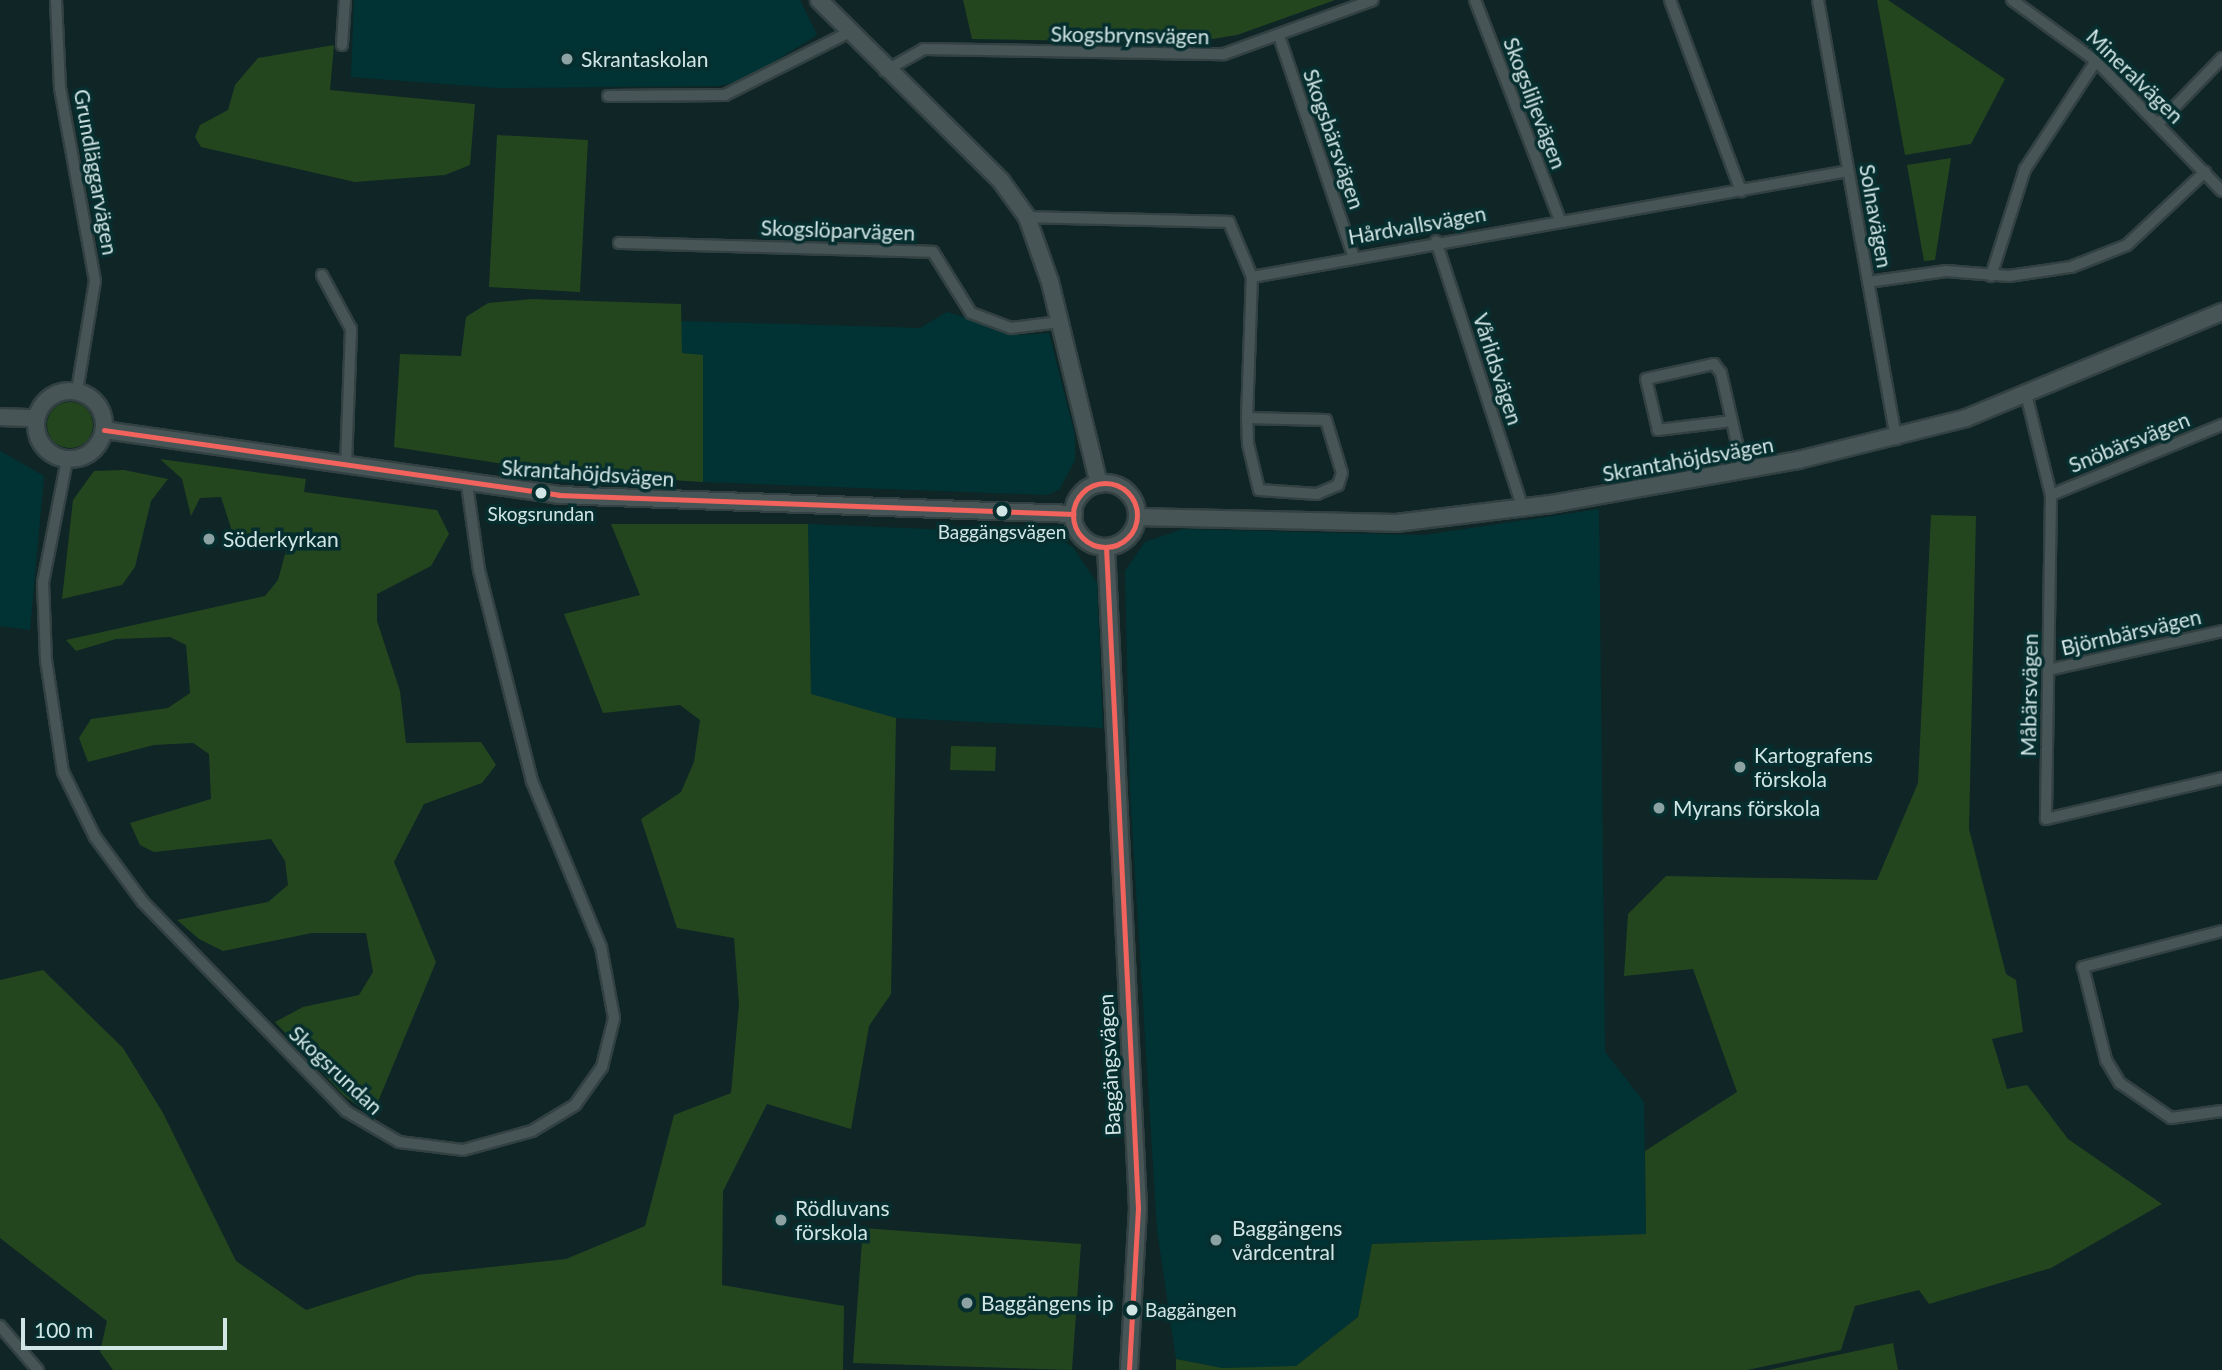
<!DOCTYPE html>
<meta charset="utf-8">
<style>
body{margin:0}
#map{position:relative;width:2222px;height:1370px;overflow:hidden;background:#0f2526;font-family:Lato,sans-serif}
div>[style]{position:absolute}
.built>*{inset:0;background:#023334}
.green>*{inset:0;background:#24461f}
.round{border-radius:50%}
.roads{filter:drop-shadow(2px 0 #334142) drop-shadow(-2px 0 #334142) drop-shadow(0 2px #334142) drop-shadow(0 -2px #334142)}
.street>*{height:10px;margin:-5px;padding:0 5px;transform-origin:5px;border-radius:5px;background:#475556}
.secondary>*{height:16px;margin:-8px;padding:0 8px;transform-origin:8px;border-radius:8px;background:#475556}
.secondary>.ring{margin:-8px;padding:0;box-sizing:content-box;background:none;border:16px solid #475556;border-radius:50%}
.bus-1>*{height:5px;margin:-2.5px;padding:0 2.5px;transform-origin:2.5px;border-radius:2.5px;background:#f1635c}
.bus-1>.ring{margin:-2.5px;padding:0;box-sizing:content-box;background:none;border:5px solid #f1635c;border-radius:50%}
.dots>*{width:19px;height:19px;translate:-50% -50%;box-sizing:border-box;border:4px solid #062e2f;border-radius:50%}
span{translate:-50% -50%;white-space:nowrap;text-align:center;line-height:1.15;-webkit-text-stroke:7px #062e2f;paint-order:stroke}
.bus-label{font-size:19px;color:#d1e5e5}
.left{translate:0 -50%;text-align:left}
.street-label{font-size:21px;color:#d1e5e5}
.poi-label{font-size:21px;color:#d1e5e5}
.scale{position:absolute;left:21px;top:1318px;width:206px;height:32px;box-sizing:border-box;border:4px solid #d1e5e5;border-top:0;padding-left:9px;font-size:21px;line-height:24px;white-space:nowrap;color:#d1e5e5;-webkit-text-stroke:5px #062e2f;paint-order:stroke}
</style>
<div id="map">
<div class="built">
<i style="clip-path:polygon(354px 0,800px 0,817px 35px,745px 80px,718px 86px,498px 88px,351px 77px)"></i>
<i style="clip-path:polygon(947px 312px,1021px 335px,1049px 333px,1075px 435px,1075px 460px,1059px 490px,1047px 495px,703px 482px,703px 356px,682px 353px,681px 321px,920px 328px)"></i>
<i style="clip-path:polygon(0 451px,44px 476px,30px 630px,0 626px)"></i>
<i style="clip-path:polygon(1599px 509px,1605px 1052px,1644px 1102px,1646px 1234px,1372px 1244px,1358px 1317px,1296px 1366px,1222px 1368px,1176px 1359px,1157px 1230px,1130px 792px,1125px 571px,1145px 542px,1183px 529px,1424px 535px)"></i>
<i style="clip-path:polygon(808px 524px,1050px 534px,1073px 547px,1097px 583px,1103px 728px,896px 718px,811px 695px)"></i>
</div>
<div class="green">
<i style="clip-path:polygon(963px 0,1335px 0,1237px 35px,1188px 43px,972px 39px)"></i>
<i style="clip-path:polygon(1877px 0,1888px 0,2005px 79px,1971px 144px,1905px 155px)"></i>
<i style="clip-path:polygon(334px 45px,330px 90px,475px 104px,470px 165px,445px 175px,355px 182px,201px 147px,195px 137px,200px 125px,228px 110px,235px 85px,258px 58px)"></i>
<i style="clip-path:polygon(497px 135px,588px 140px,580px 292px,489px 287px)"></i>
<i style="clip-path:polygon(1951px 158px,1935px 260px,1924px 261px,1907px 165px)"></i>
<i style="clip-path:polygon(532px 299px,681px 304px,682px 353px,703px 355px,703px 482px,562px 473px,394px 447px,400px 354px,461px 356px,466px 317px,488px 303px)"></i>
<i class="round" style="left:47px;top:402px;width:46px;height:46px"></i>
<i style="clip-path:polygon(160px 459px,306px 479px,304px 492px,437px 510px,449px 534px,431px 566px,377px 594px,377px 621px,400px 691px,406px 743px,481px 742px,496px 765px,482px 783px,424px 804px,394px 862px,436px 962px,372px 1116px,344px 1096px,275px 1022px,303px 1007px,359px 995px,373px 972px,366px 933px,312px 933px,223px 951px,199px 939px,177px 920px,268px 902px,288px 885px,285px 861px,271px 839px,154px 852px,140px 845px,130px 823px,211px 799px,209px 754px,193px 743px,154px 745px,88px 762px,79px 738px,91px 719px,168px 708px,190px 693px,186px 645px,170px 637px,116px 639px,76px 651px,66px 640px,265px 596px,278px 580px,288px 543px,248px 546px,232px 531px,221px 497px,200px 498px,191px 516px,182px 479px)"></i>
<i style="clip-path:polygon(124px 470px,168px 479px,151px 501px,135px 567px,122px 585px,62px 599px,73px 500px,94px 471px)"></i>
<i style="clip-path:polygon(1931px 515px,1976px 516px,1969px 829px,2006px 974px,2016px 980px,2023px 1032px,1992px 1039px,2007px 1089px,2027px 1085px,2068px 1139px,2162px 1204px,2051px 1268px,1929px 1304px,1919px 1290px,1855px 1306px,1841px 1350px,1747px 1370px,1176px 1370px,1176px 1359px,1222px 1368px,1296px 1366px,1358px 1317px,1372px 1244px,1646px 1234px,1645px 1151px,1737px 1092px,1693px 969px,1624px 976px,1628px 914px,1666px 876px,1877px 880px,1918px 783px)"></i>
<i style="clip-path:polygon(611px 524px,808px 524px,811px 694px,896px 718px,891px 994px,869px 1026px,851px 1129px,767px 1104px,723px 1191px,722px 1285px,844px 1306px,843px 1370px,113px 1370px,100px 1352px,107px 1321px,0 1238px,0 980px,43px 970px,123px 1048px,163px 1113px,236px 1261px,306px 1310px,417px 1275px,566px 1259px,645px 1226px,674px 1115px,731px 1093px,739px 1004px,734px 938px,677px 928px,641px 819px,681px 792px,694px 762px,700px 720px,680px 705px,603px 713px,564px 614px,640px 595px)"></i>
<i style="clip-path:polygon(951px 746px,996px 747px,995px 771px,950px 770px)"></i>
<i style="clip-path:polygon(863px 1228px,1081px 1244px,1072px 1370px,853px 1363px)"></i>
<i style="clip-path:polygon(1893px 1343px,1898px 1370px,1768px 1370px)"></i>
</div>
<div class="roads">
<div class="street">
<i style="left:56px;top:0;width:88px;rotate:87.4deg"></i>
<i style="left:60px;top:88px;width:196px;rotate:79.7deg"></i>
<i style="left:95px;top:281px;width:111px;rotate:99.3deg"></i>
<i style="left:1475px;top:0;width:236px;rotate:68.9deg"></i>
<i style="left:1670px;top:0;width:204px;rotate:69.6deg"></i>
<i style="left:1818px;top:0;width:446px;rotate:79.9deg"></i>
<i style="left:2012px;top:0;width:104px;rotate:36deg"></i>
<i style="left:2096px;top:61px;width:181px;rotate:45.9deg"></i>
<i style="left:1279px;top:36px;width:231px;rotate:71.3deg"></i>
<i style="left:342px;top:45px;width:45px;rotate:-86.2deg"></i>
<i style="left:885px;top:71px;width:45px;rotate:-29.4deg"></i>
<i style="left:924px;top:49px;width:300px;rotate:1deg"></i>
<i style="left:1224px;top:54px;width:158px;rotate:-19.9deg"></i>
<i style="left:608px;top:96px;width:117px;rotate:-0.5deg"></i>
<i style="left:725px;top:95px;width:138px;rotate:-26.8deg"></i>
<i style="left:2159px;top:123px;width:91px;rotate:-45.9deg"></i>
<i style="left:1027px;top:217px;width:202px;rotate:1.4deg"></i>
<i style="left:1229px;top:222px;width:60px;rotate:67.3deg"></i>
<i style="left:1252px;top:277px;width:605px;rotate:-10.08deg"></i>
<i style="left:1436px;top:241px;width:281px;rotate:72deg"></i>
<i style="left:619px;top:243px;width:314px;rotate:1.6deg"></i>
<i style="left:933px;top:252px;width:72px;rotate:58.1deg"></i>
<i style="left:971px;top:313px;width:43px;rotate:20.6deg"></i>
<i style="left:1011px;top:328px;width:49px;rotate:-7deg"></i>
<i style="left:322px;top:275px;width:61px;rotate:61.8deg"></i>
<i style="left:351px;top:329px;width:136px;rotate:92.1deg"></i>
<i style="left:1991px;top:276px;width:112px;rotate:-72.4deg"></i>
<i style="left:2025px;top:169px;width:129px;rotate:-56.7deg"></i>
<i style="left:1868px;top:282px;width:79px;rotate:-8deg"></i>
<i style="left:1946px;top:271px;width:63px;rotate:4.5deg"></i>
<i style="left:2009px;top:276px;width:63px;rotate:-8.3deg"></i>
<i style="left:2071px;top:267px;width:60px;rotate:-21.4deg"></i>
<i style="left:2127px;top:245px;width:107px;rotate:-43.1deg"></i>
<i style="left:2026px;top:394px;width:104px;rotate:76.1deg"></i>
<i style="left:2051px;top:495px;width:324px;rotate:90.9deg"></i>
<i style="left:2046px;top:819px;width:181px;rotate:-13.1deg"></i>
<i style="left:1247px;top:418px;width:79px;rotate:1.5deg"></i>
<i style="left:1326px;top:420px;width:55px;rotate:73.2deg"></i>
<i style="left:1342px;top:473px;width:13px;rotate:108deg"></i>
<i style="left:1338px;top:485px;width:23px;rotate:157deg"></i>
<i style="left:1317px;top:494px;width:58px;rotate:-176.1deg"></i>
<i style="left:1259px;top:490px;width:47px;rotate:-103.4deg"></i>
<i style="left:1248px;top:444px;width:26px;rotate:-92deg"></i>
<i style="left:1247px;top:418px;width:141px;rotate:-88deg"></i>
<i style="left:1732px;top:421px;width:75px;rotate:173.1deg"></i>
<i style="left:1658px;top:430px;width:52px;rotate:-103.2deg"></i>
<i style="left:1646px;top:379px;width:70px;rotate:-12.4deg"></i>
<i style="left:1714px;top:364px;width:11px;rotate:52deg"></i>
<i style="left:1721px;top:373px;width:49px;rotate:77.1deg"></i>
<i style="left:1732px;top:421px;width:50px;rotate:77.3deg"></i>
<i style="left:67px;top:460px;width:124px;rotate:101.1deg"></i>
<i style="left:43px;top:582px;width:78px;rotate:87.8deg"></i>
<i style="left:46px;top:660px;width:113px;rotate:81.4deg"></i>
<i style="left:63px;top:772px;width:72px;rotate:63.8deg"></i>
<i style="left:95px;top:837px;width:81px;rotate:53.6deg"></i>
<i style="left:143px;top:902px;width:291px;rotate:45.8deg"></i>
<i style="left:346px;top:1111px;width:61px;rotate:30.3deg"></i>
<i style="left:399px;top:1142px;width:64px;rotate:7.1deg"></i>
<i style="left:463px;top:1150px;width:72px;rotate:-15.4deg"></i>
<i style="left:532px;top:1131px;width:50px;rotate:-31.2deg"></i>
<i style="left:575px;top:1105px;width:47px;rotate:-54.6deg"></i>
<i style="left:602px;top:1067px;width:50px;rotate:-76.2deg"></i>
<i style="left:614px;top:1018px;width:72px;rotate:-100.4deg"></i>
<i style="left:601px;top:947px;width:180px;rotate:-112.6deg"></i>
<i style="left:532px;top:781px;width:218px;rotate:-104.1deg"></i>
<i style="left:479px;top:570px;width:86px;rotate:-98deg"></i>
<i style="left:2051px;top:495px;width:185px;rotate:-22.3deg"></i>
<i style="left:2048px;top:670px;width:178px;rotate:-12.6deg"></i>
<i style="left:2222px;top:931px;width:144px;rotate:165.5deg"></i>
<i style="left:2083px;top:967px;width:96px;rotate:76.1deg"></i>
<i style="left:2106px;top:1060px;width:27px;rotate:59deg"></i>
<i style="left:2120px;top:1083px;width:62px;rotate:34.5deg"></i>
<i style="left:2171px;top:1118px;width:51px;rotate:-7.8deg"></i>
<i style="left:0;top:1326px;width:58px;rotate:49.2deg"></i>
</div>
<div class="secondary">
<i style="left:819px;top:0;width:257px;rotate:44.8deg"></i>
<i style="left:1001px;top:181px;width:44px;rotate:54.2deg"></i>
<i style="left:1027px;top:217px;width:69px;rotate:70.5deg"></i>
<i style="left:1050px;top:282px;width:208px;rotate:76.4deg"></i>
<i class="ring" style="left:36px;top:391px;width:52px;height:52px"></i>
<i style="left:0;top:417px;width:36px;rotate:2deg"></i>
<i style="left:104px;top:430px;width:459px;rotate:8.1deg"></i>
<i style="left:558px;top:495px;width:516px;rotate:2.11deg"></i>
<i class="ring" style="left:1073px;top:483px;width:48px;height:48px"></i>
<i style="left:1137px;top:517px;width:259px;rotate:1.3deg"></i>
<i style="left:1396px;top:523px;width:156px;rotate:-7deg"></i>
<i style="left:1551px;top:504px;width:251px;rotate:-10.1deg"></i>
<i style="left:1798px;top:460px;width:173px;rotate:-14deg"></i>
<i style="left:1966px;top:418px;width:277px;rotate:-22.5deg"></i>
<i style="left:1106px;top:547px;width:662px;rotate:87.23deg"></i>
<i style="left:1138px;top:1208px;width:162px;rotate:93.2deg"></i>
</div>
</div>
<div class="bus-1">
<i style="left:104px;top:430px;width:459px;rotate:8.1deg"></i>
<i style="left:558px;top:495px;width:516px;rotate:2.11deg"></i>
<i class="ring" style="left:1073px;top:483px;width:59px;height:59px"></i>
<i style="left:1106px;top:547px;width:662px;rotate:87.23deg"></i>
<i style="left:1138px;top:1208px;width:162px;rotate:93.2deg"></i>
</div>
<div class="dots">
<i style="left:567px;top:59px;background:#8da2a2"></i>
<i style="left:541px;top:493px;background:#d1e5e5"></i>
<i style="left:1002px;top:511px;background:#d1e5e5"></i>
<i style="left:209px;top:539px;background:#8da2a2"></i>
<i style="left:1740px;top:767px;background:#8da2a2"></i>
<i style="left:1659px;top:808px;background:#8da2a2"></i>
<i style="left:781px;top:1220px;background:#8da2a2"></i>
<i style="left:1216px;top:1240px;background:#8da2a2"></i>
<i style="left:967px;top:1303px;background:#8da2a2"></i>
<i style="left:1132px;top:1310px;background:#d1e5e5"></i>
</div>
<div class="bus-label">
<span style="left:541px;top:514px">Skogsrundan</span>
<span style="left:1002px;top:532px">Baggängsvägen</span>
<span class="left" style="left:1145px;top:1310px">Baggängen</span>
</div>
<div class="street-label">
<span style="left:1130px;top:35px;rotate:1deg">Skogsbrynsvägen</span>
<span style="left:2135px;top:76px;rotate:44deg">Mineralvägen</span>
<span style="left:1535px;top:103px;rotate:69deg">Skogsliljevägen</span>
<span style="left:1334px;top:139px;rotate:71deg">Skogsbärsvägen</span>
<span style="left:96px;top:172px;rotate:80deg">Grundläggarvägen</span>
<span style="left:1876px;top:216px;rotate:80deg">Solnavägen</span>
<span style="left:1417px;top:225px;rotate:-10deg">Hårdvallsvägen</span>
<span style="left:838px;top:230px;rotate:2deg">Skogslöparvägen</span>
<span style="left:1498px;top:369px;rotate:72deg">Vårlidsvägen</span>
<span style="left:2129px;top:442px;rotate:-22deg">Snöbärsvägen</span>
<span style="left:1688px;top:459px;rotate:-10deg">Skrantahöjdsvägen</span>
<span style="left:588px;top:473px;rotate:4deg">Skrantahöjdsvägen</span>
<span style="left:2131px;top:632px;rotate:-13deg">Björnbärsvägen</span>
<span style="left:2029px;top:695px;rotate:-89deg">Måbärsvägen</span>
<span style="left:1109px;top:1065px;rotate:-93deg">Baggängsvägen</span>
<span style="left:336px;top:1070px;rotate:43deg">Skogsrundan</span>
</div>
<div class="poi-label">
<span class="left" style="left:581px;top:59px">Skrantaskolan</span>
<span class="left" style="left:223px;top:539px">Söderkyrkan</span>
<span class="left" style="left:1754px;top:767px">Kartografens<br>förskola</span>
<span class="left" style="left:1673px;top:808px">Myrans förskola</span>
<span class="left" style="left:795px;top:1220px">Rödluvans<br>förskola</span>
<span class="left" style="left:1232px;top:1240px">Baggängens<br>vårdcentral</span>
<span class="left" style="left:981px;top:1303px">Baggängens ip</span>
</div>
<div class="scale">100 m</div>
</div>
